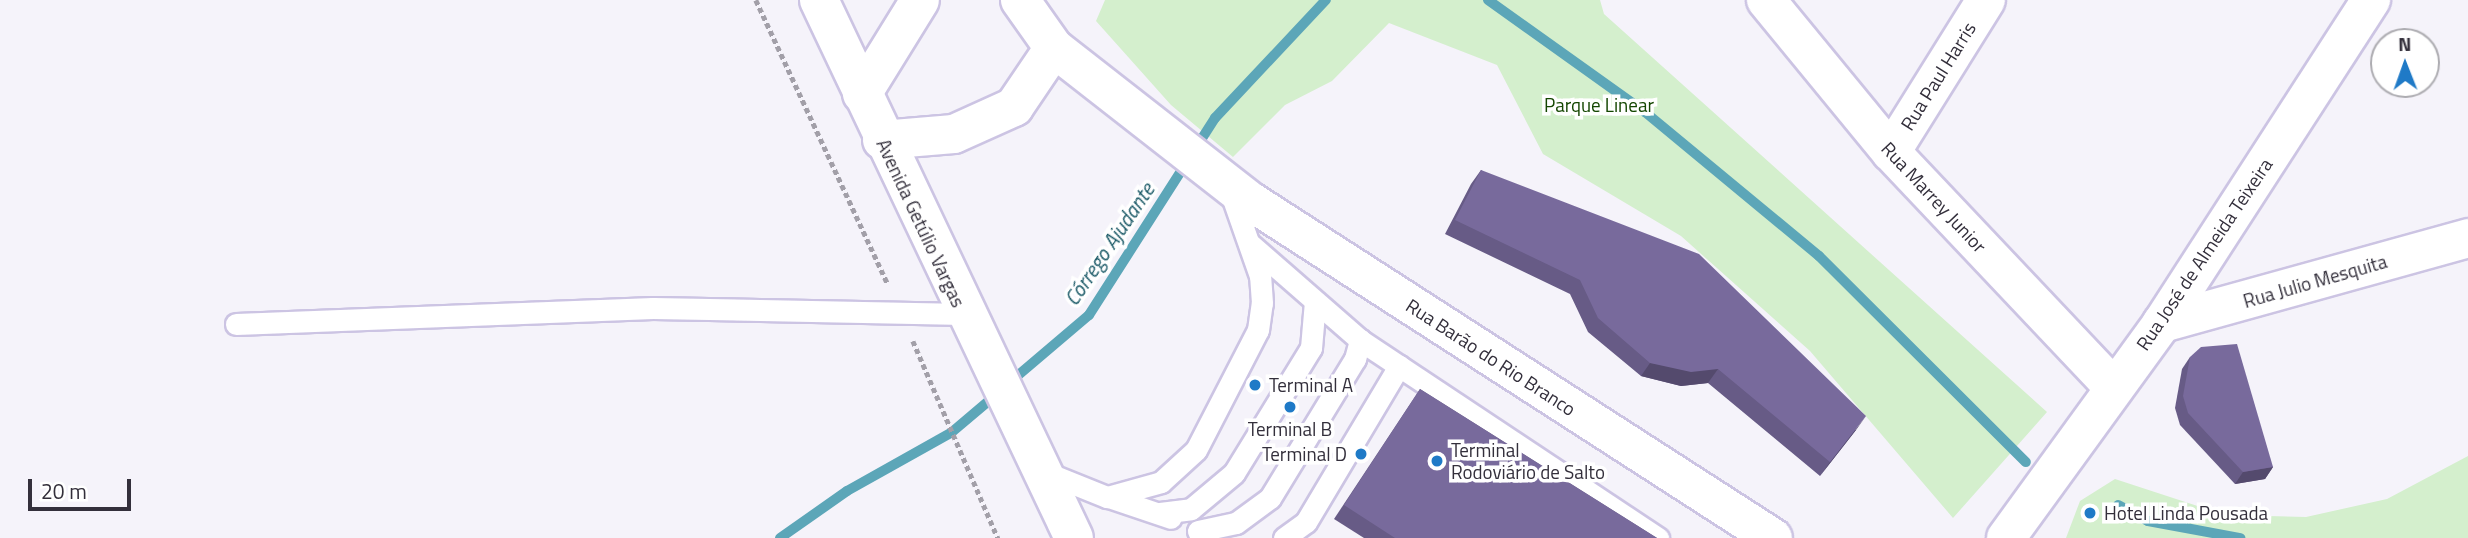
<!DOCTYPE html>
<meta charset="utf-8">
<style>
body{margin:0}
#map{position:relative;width:2468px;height:538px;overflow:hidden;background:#f5f3fa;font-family:"Titillium Web",sans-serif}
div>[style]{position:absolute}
.green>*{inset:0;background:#d4efcd}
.stream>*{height:10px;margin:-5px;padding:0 5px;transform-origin:5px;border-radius:5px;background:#5ca6b8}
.path>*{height:4.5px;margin-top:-2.25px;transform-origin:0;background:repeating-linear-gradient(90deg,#a29fa8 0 5px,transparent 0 8.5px)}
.roads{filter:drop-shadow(2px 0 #ccc4e3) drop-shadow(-2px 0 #ccc4e3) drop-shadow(0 2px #ccc4e3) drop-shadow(0 -2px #ccc4e3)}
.service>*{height:21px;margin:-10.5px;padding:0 10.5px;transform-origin:10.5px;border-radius:10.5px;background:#fff}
.minor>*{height:38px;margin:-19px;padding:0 19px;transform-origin:19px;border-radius:19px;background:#fff}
.secondary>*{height:38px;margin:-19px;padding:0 19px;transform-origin:19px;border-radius:19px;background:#fff}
.wall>*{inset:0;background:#675b86}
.shaded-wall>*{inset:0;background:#544a6d}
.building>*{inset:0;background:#786a9c}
.dots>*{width:19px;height:19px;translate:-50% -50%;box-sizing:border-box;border:4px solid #fff;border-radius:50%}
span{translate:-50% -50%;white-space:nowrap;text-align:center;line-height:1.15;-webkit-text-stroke:7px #fff;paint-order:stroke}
.street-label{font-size:19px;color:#332f3b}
.park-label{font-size:19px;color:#144601}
.poi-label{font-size:19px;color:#332f3b}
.left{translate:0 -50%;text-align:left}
.right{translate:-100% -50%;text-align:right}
.water-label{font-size:21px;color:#1e5c69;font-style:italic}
.north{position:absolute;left:2370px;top:28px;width:70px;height:70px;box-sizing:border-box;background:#fff;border:2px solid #adacb1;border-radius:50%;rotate:359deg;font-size:19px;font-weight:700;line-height:28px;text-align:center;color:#332f3b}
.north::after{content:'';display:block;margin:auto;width:24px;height:32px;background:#1f7ac7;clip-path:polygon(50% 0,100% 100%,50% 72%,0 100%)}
.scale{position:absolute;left:28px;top:479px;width:103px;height:32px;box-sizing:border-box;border:4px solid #332f3b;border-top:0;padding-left:9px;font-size:21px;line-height:24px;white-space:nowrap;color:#332f3b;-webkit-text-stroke:5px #fff;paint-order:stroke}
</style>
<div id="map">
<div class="green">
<i style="clip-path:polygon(1105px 0,1600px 0,1604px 14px,2047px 412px,1953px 518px,1810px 351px,1681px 236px,1543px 154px,1497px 65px,1389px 23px,1332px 81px,1285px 105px,1233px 157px,1171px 105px,1096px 21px)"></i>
<i style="clip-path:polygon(2468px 456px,2468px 538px,2066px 538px,2080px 501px,2115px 479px,2225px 515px,2306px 517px,2387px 499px)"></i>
</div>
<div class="stream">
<i style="left:1488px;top:0;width:193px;rotate:35.5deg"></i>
<i style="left:1645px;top:112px;width:226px;rotate:39.6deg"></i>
<i style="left:1819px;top:256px;width:292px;rotate:44.9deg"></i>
<i style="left:1009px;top:383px;width:105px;rotate:-40.4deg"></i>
<i style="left:1089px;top:315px;width:234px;rotate:-57.4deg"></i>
<i style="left:1215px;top:118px;width:162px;rotate:-46.8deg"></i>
<i style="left:2118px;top:505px;width:34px;rotate:28deg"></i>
<i style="left:2148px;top:521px;width:94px;rotate:10.5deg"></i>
<i style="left:780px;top:538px;width:82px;rotate:-35deg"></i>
<i style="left:847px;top:491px;width:120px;rotate:-29.3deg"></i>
<i style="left:952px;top:432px;width:59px;rotate:-40.2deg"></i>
</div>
<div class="path">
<i style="left:756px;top:0;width:314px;rotate:65.1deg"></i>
<i style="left:913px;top:341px;width:215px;rotate:66.7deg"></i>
</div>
<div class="roads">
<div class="service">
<i style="left:1250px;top:244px;width:146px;rotate:41.1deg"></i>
<i style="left:1360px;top:340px;width:358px;rotate:33.6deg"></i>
<i style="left:236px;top:324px;width:417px;rotate:-2.2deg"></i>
<i style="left:653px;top:308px;width:312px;rotate:1.1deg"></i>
<i style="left:1047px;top:473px;width:65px;rotate:21.8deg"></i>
<i style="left:1107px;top:497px;width:56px;rotate:-15.5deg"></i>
<i style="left:1161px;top:482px;width:47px;rotate:-42.4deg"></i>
<i style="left:1196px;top:450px;width:135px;rotate:-62.7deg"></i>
<i style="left:1258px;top:330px;width:27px;rotate:-82deg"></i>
<i style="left:1262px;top:303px;width:27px;rotate:-94deg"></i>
<i style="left:1260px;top:276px;width:88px;rotate:-109.3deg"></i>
<i style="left:1109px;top:497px;width:65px;rotate:18.7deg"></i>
<i style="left:1160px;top:513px;width:31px;rotate:-7deg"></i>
<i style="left:1191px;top:509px;width:56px;rotate:-39.9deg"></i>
<i style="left:1234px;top:473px;width:147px;rotate:-58.4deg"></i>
<i style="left:1311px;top:348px;width:47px;rotate:-85.1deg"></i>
<i style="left:1198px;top:531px;width:39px;rotate:-12deg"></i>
<i style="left:1236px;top:523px;width:42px;rotate:-36.3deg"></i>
<i style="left:1270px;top:498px;width:163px;rotate:-58.6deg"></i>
<i style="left:1355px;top:359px;width:20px;rotate:-75deg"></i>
<i style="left:1284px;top:538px;width:27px;rotate:-36deg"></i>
<i style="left:1306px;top:522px;width:182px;rotate:-59.2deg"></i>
</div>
<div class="minor">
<i style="left:1766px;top:0;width:197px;rotate:50.6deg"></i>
<i style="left:1891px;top:152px;width:322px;rotate:46.6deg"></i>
<i style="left:1891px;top:152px;width:179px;rotate:-58deg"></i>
<i style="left:2162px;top:323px;width:318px;rotate:-15.5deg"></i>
<i style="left:2006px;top:538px;width:266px;rotate:-54deg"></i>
<i style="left:2162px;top:323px;width:385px;rotate:-57.1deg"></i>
</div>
<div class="secondary">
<i style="left:819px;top:0;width:595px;rotate:64.64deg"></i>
<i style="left:1020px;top:0;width:59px;rotate:54.7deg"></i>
<i style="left:1054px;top:48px;width:249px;rotate:38deg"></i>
<i style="left:1250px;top:201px;width:622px;rotate:32.8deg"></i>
<i style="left:862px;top:94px;width:110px;rotate:-58.3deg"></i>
<i style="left:882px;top:140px;width:72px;rotate:-4.8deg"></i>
<i style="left:954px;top:134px;width:66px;rotate:-24.2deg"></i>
<i style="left:1014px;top:107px;width:71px;rotate:-55.9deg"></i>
</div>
</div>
<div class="wall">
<i style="clip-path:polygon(1481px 170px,1856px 430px,1820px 476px,1708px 383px,1681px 386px,1641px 376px,1588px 332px,1570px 294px,1445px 234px,1471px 184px)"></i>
<i style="clip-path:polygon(2190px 357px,2273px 467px,2265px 479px,2235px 484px,2180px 425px,2175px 408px,2182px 369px)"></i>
<i style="clip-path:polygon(1420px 389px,1657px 538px,1364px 538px,1334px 519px)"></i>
</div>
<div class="shaded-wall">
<i style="clip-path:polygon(1650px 363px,1718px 369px,1708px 383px,1681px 386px,1641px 376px)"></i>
<i style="clip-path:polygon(1866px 416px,1856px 430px,1820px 476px,1830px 462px)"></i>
<i style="clip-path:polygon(2273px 467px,2265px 479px,2235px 484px,2243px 472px)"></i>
</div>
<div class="building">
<i style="clip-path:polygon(1481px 170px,1699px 254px,1866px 416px,1830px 462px,1718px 369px,1691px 372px,1650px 363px,1598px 318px,1580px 280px,1455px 220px)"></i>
<i style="clip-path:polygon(2237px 344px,2273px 467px,2243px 472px,2188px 413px,2183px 396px,2190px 357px,2201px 347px)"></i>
<i style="clip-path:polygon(1420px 389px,1657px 538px,1395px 538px,1344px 505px)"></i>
</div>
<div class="dots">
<i style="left:1255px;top:385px;background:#1f7ac7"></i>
<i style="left:1290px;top:407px;background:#1f7ac7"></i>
<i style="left:1361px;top:454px;background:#1f7ac7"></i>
<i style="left:1437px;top:461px;background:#1f7ac7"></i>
<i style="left:2090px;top:513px;background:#1f7ac7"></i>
</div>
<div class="street-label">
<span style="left:1938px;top:76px;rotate:-58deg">Rua Paul Harris</span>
<span style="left:1934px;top:197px;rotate:47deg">Rua Marrey Junior</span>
<span style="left:921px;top:223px;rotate:65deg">Avenida Getúlio Vargas</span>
<span style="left:2204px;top:254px;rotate:-56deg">Rua José de Almeida Teixeira</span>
<span style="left:2315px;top:281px;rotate:-16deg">Rua Julio Mesquita</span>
<span style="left:1491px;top:357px;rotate:33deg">Rua Barão do Rio Branco</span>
</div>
<div class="park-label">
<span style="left:1599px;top:105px">Parque Linear</span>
</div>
<div class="poi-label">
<span class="left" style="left:1269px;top:385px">Terminal A</span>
<span style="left:1290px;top:429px">Terminal B</span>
<span class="left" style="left:1451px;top:461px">Terminal<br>Rodoviário de Salto</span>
<span class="right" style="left:1347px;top:454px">Terminal D</span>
<span class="left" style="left:2104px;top:513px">Hotel Linda Pousada</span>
</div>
<div class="water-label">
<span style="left:1109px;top:244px;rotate:-56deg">Córrego Ajudante</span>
</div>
<div class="north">N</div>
<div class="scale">20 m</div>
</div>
